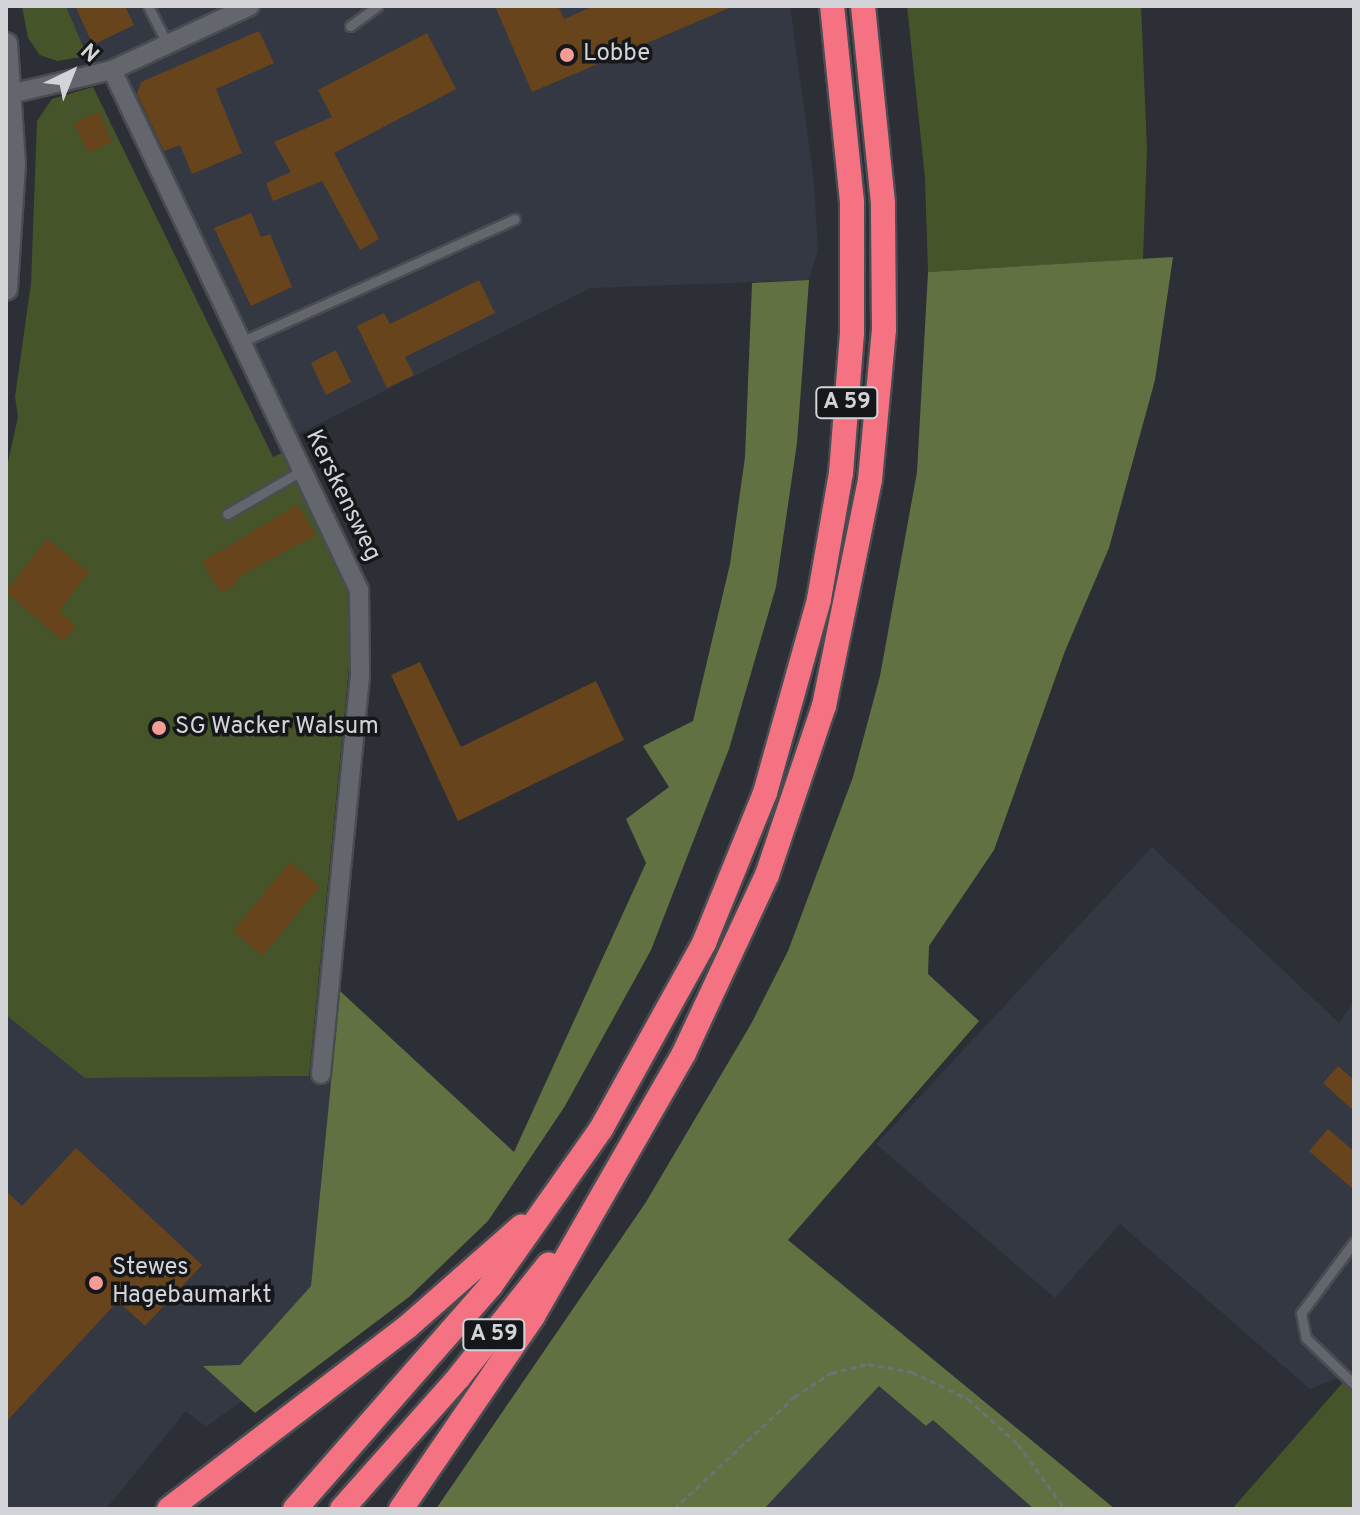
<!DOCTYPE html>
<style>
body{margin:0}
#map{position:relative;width:1360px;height:1515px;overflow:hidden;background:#2c2f35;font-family:Overpass,sans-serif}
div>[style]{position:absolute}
.built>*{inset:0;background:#333843}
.green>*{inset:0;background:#465529}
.forest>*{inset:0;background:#617141}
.building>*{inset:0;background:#68441c}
.path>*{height:3px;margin-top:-1.5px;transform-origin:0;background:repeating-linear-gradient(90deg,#6e7175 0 6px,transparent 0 10px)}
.roads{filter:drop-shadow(2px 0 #494c50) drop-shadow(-2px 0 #494c50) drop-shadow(0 2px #494c50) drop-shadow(0 -2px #494c50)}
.service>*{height:9px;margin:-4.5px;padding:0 4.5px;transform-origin:4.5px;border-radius:4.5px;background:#63666d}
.minor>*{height:18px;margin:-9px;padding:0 9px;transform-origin:9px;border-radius:9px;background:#63666d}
.tertiary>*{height:22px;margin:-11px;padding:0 11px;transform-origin:11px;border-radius:11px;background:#63666d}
.motorway>*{height:24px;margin:-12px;padding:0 12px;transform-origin:12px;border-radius:12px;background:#f57282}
.dots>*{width:22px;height:22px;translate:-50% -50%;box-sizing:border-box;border:4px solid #16171a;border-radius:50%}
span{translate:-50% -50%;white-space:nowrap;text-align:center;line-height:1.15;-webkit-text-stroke:7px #16171a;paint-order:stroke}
.shield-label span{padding:2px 6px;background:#16171a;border:2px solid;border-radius:6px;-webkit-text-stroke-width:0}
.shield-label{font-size:22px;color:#d2d4d7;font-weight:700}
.poi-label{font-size:24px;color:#d2d4d7}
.left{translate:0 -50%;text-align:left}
.street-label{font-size:24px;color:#d2d4d7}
.frame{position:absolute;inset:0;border:8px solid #d2d4d7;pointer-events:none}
.north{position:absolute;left:32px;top:32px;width:80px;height:80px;-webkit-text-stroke:6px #16171a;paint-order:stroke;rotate:43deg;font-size:22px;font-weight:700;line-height:32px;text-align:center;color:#d2d4d7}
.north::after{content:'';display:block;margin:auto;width:28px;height:36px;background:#d2d4d7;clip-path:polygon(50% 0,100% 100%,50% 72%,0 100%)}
</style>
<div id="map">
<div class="built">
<i style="clip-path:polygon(66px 6px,790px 6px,814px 181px,818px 251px,809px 280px,590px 288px,288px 439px,108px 82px,84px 71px,87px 56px)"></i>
<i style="clip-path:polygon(1152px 847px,1339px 1023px,1354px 1002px,1354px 1372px,1310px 1389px,1120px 1224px,1055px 1298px,876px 1144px)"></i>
<i style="clip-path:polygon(6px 1015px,86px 1078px,333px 1076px,311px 1287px,240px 1365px,204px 1366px,242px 1401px,206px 1427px,186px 1411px,106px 1509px,6px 1509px)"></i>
<i style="clip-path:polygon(879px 1385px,926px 1426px,933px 1419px,1034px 1509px,764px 1509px)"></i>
</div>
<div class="green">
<i style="clip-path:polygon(22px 6px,66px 6px,87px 56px,57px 61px,40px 55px,28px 38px)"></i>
<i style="clip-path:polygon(907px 6px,1141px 6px,1147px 149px,1143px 259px,928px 272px,925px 178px)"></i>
<i style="clip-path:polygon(93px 87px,273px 457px,284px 452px,346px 580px,353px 627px,309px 1076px,85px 1078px,6px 1015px,6px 471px,18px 417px,15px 397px,31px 283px,37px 121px,52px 99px)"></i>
<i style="clip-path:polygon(1353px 1371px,1354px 1509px,1232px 1509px)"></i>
</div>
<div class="forest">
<i style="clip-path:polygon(1173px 257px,1155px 380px,1109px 548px,1065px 651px,994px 850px,929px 946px,928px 974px,979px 1021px,788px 1240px,1115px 1509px,1034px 1509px,933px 1420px,926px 1426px,879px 1386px,764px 1509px,436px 1509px,646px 1202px,751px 1024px,788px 951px,853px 777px,880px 676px,917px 472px,928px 272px)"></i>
<i style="clip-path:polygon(809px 280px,797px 443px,776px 587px,729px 749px,651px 950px,565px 1106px,488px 1221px,409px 1297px,255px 1413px,203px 1366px,240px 1365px,311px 1286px,340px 991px,514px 1152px,646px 863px,626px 819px,669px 787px,643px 746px,693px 721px,730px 564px,745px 457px,752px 283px)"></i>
</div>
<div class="building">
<i style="clip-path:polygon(75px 6px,125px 6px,134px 25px,93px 45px)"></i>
<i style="clip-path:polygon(495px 6px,558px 6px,564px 19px,594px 6px,734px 6px,532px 92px)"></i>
<i style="clip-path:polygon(259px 31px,274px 63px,216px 89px,242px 153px,192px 174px,180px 145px,164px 151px,137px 94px,141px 82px)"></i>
<i style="clip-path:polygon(427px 33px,456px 89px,334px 153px,379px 239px,360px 250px,322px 181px,273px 201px,266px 183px,291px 172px,274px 142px,332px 117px,318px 90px)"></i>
<i style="clip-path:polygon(99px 112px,112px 142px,88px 153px,74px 123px)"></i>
<i style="clip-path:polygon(251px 213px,261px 237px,270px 234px,292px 287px,251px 306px,214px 228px)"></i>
<i style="clip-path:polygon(479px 280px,495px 313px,405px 357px,414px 375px,387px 388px,357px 326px,384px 313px,390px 324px)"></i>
<i style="clip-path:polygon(336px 350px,351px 382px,326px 395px,311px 363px)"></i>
<i style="clip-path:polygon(297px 505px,316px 535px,236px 578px,238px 583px,221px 593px,202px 562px)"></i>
<i style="clip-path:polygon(47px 539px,89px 572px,59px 611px,76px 627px,63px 641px,6px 592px)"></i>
<i style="clip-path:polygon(420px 662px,461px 747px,596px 681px,624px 740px,458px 821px,391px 675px)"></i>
<i style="clip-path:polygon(290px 862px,320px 886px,262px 956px,233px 931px)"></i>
<i style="clip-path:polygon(1338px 1066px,1354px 1080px,1354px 1111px,1323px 1083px)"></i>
<i style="clip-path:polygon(1328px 1129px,1354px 1151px,1354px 1190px,1309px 1151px)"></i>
<i style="clip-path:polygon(76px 1148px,202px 1265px,145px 1326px,118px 1301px,6px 1422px,6px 1191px,22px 1206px)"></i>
</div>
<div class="path">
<i style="left:674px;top:1509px;width:164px;rotate:-43deg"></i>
<i style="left:794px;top:1397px;width:44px;rotate:-33deg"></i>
<i style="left:831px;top:1373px;width:38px;rotate:-14deg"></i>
<i style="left:868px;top:1364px;width:45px;rotate:10.3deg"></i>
<i style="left:912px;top:1372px;width:62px;rotate:25.7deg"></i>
<i style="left:968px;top:1399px;width:67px;rotate:42deg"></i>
<i style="left:1018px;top:1444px;width:80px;rotate:54.1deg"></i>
</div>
<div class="roads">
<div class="service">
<i style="left:148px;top:6px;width:44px;rotate:62.9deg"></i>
<i style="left:350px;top:26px;width:34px;rotate:-36deg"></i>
<i style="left:241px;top:342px;width:300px;rotate:-24.2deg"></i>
<i style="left:227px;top:514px;width:88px;rotate:-30.1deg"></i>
<i style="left:1354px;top:1242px;width:89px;rotate:126.7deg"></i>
<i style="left:1301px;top:1313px;width:25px;rotate:79deg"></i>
<i style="left:1306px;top:1338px;width:66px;rotate:43.8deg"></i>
</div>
<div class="minor">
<i style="left:112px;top:70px;width:576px;rotate:64.59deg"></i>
<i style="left:359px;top:590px;width:86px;rotate:89.3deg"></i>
<i style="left:360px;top:676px;width:400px;rotate:95.6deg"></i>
<i style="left:6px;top:95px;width:109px;rotate:-13.3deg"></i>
<i style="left:112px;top:70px;width:152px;rotate:-24.9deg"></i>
</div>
<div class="tertiary">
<i style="left:6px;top:44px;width:120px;rotate:86.2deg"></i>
<i style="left:14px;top:164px;width:125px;rotate:93.7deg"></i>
</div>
<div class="motorway">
<i style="left:169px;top:1509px;width:298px;rotate:-37.4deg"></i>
<i style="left:406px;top:1328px;width:154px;rotate:-41.3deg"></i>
<i style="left:295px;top:1509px;width:298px;rotate:-48.8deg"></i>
<i style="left:491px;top:1285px;width:191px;rotate:-54.8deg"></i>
<i style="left:601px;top:1129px;width:213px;rotate:-61deg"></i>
<i style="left:704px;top:943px;width:162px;rotate:-67.9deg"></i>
<i style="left:765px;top:793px;width:201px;rotate:-74.4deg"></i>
<i style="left:819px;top:599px;width:128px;rotate:-80.1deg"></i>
<i style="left:841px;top:473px;width:140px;rotate:-85.5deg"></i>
<i style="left:852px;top:333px;width:131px;rotate:-90deg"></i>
<i style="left:852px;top:202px;width:197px;rotate:-95.8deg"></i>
<i style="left:342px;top:1509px;width:176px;rotate:-48.4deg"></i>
<i style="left:459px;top:1377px;width:144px;rotate:-51.5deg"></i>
<i style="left:401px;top:1509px;width:234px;rotate:-55.6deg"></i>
<i style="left:533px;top:1316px;width:303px;rotate:-60.1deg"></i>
<i style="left:684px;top:1053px;width:196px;rotate:-65deg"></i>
<i style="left:767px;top:875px;width:178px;rotate:-71.4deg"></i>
<i style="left:824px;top:706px;width:231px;rotate:-78.5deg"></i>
<i style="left:870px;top:480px;width:152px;rotate:-84.7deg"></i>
<i style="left:884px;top:329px;width:126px;rotate:-90.5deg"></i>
<i style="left:883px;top:203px;width:198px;rotate:-95.8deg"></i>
</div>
</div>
<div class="dots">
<i style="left:567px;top:55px;background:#f59c96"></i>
<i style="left:159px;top:728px;background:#f59c96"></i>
<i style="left:96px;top:1283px;background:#f59c96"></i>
</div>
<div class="shield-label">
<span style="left:847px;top:403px">A 59</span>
<span style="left:494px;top:1335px">A 59</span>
</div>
<div class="poi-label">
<span class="left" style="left:583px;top:55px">Lobbe</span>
<span class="left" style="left:175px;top:728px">SG Wacker Walsum</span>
<span class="left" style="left:112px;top:1283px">Stewes<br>Hagebaumarkt</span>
</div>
<div class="street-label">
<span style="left:342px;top:496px;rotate:64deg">Kerskensweg</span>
</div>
<div class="frame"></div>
<div class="north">N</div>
</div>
